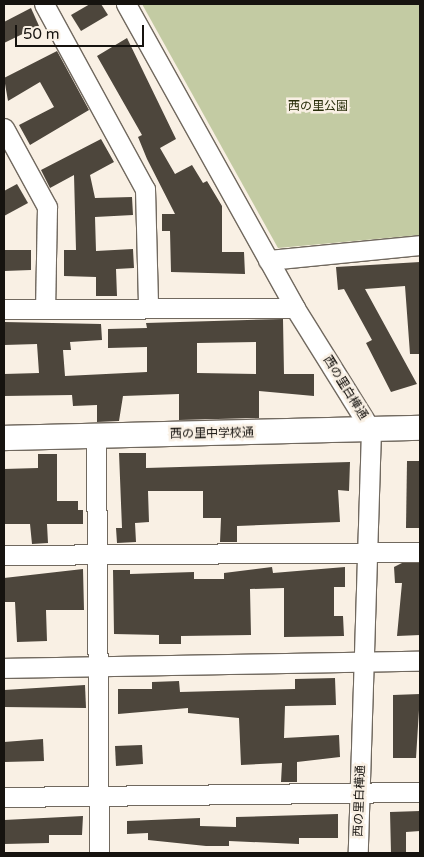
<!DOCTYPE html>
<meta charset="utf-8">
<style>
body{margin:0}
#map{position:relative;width:424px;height:857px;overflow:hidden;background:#f9f0e4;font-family:"Varela Round","Noto Sans JP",sans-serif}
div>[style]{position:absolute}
.green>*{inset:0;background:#c3cba3}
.building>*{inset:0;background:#4d463c}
.roads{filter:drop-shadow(1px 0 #71695f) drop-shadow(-1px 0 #71695f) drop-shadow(0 1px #71695f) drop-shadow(0 -1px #71695f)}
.minor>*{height:19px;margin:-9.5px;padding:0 9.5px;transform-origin:9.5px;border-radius:9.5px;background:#fff}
.tertiary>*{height:24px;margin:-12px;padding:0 12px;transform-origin:12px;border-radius:12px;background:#fff}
span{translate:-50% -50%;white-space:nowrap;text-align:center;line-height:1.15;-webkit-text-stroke:5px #f9f0e4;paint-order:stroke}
.park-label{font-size:12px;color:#282d0a}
.street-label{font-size:12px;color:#16130f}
.frame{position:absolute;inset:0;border:5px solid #16130f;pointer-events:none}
.scale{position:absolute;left:15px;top:25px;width:129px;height:22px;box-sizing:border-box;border:2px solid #16130f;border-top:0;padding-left:6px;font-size:15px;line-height:18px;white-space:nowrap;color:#16130f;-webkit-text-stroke:4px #f9f0e4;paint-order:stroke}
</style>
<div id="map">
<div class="green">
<i style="clip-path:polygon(142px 4px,420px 4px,420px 235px,278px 248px)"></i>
</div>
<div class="building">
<i style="clip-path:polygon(90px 4px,101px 4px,108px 15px,81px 31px,71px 15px)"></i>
<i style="clip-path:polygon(31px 8px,39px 26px,4px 43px,4px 22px)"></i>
<i style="clip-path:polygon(127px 38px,176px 139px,160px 148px,175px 174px,192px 165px,203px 183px,207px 181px,222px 206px,222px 252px,244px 252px,245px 274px,171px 272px,170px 231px,162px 231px,162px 214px,175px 214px,147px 159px,138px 137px,142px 135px,97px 56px)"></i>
<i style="clip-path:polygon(57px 51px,89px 110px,30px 145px,19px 125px,54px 107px,40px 82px,8px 101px,4px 78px)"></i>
<i style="clip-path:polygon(101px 139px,114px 162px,90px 175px,95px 198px,132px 197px,133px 215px,95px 217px,96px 251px,133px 249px,134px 268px,116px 269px,117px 296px,96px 296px,96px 277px,64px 276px,64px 250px,76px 250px,74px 175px,50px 188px,41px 170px)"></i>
<i style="clip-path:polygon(17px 184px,28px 203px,4px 216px,4px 191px)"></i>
<i style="clip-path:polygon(4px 250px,31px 250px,31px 270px,4px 271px)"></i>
<i style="clip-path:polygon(420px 262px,420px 354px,410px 354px,405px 286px,365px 289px,417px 384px,391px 392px,366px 343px,372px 340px,344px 289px,338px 290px,336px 267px)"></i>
<i style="clip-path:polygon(evenodd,283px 319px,284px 374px,314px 374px,314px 396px,259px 391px,259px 418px,179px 420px,179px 394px,123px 396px,119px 421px,97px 422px,97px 405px,73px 406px,72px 395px,4px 396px,4px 374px,39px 373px,37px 344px,4px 345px,4px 322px,101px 324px,102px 340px,70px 342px,71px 350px,63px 350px,65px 376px,147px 372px,147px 347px,108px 348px,108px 329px,147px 328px,146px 323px,283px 319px,256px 342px,256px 374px,197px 373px,197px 343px,256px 342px)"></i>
<i style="clip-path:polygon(119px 453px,146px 453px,146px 468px,350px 462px,349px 491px,338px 490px,340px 522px,237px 526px,237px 542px,220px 542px,221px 518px,203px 518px,203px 491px,148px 491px,149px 522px,135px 523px,136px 542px,117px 543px,116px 528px,122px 528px)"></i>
<i style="clip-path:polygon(38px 454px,57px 454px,57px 501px,78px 501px,78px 510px,83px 510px,83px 524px,47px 524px,48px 543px,32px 544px,30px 524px,4px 524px,4px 469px,38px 468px)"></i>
<i style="clip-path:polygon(407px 461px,420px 461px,420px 528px,406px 528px)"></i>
<i style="clip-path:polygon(402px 563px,419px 563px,420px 635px,397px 636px,402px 583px,395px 583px,394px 567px)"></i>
<i style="clip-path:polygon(272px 567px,273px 573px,345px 567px,345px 587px,334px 587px,334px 616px,343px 616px,344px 636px,284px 637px,284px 588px,250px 589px,251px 635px,181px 636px,181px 644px,159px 644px,159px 635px,114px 634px,113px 570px,130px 570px,130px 574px,194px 572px,194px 579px,224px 579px,224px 573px)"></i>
<i style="clip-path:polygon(83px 569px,84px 610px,46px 610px,47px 641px,17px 642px,15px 602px,4px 602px,4px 578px)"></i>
<i style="clip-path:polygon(335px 678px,336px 705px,285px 706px,284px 738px,339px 735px,340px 757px,297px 762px,297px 782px,281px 782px,282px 763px,241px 765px,239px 718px,188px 713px,188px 708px,118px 714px,118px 689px,152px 689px,152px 682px,179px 681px,180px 692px,295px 689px,295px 679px)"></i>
<i style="clip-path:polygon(85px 685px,86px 708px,4px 707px,4px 690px)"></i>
<i style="clip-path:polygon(420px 694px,416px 758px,393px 758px,393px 695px)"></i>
<i style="clip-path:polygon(43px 739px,44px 761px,4px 762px,4px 742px)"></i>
<i style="clip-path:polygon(142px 745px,143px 764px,116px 766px,115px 746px)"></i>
<i style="clip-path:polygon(420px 811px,420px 831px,406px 832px,406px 853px,391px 853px,390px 812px)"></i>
<i style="clip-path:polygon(338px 814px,338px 838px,299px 838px,299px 844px,229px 841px,229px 846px,206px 846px,148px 840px,148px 833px,127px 834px,127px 821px,200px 818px,200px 826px,236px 827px,236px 817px)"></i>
<i style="clip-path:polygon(83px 816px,82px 835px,49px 835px,49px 843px,4px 844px,4px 820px)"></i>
</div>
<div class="roads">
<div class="minor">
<i style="left:44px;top:4px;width:211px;rotate:61.4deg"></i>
<i style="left:145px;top:189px;width:117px;rotate:88.5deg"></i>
<i style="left:126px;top:4px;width:348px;rotate:60.9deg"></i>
<i style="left:295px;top:308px;width:144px;rotate:58.1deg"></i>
<i style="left:371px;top:430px;width:423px;rotate:91.8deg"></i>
<i style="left:4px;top:128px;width:90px;rotate:61.4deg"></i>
<i style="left:47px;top:207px;width:101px;rotate:91.1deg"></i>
<i style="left:268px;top:260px;width:153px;rotate:-5.6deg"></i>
<i style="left:4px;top:309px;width:291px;rotate:-0.2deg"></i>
<i style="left:96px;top:437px;width:416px;rotate:89.6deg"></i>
<i style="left:4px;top:555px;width:416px;rotate:-0.4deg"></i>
<i style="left:4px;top:668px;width:416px;rotate:-1deg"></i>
<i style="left:4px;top:797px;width:416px;rotate:-0.7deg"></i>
</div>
<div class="tertiary">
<i style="left:4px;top:438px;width:416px;rotate:-1.4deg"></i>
</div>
</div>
<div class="park-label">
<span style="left:318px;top:107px">西の里公園</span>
</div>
<div class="street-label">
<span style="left:345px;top:388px;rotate:58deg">西の里白樺通</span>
<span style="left:212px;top:434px;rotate:-1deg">西の里中学校通</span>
<span style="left:360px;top:801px;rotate:-88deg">西の里白樺通</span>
</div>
<div class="frame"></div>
<div class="scale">50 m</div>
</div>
